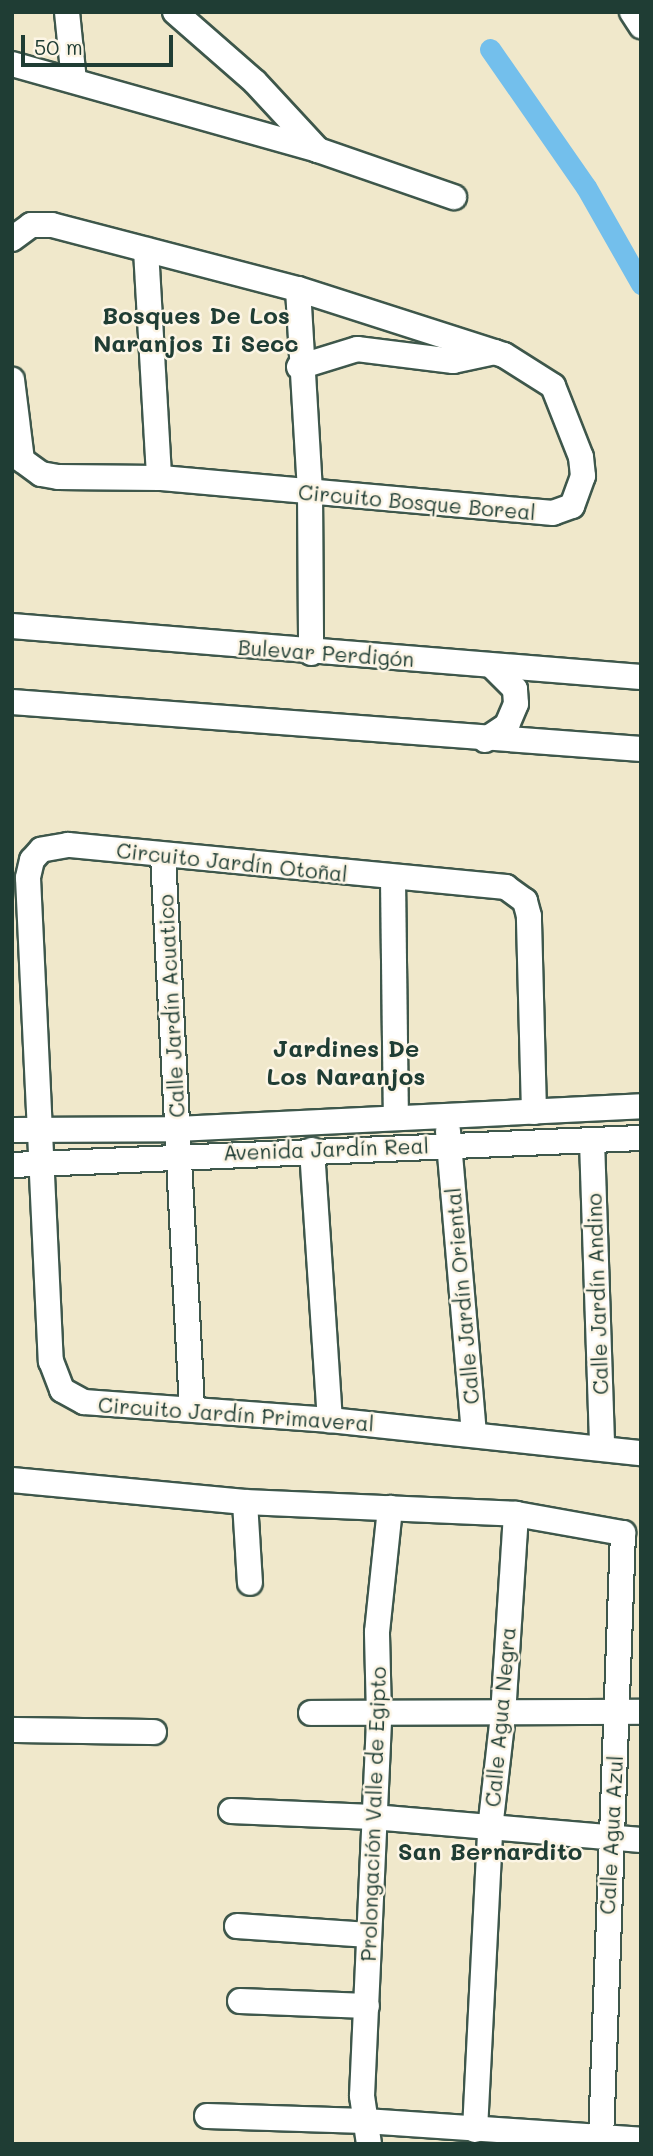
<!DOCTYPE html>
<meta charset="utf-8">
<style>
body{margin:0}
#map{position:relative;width:653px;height:2156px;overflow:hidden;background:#f0e8cb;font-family:Mali,sans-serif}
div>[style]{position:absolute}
.canal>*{height:21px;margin:-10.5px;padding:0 10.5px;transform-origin:10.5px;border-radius:10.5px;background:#73bfec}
.roads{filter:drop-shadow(2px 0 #3e574b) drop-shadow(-2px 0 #3e574b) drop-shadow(0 2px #3e574b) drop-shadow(0 -2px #3e574b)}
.minor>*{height:24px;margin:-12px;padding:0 12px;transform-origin:12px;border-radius:12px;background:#fff}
span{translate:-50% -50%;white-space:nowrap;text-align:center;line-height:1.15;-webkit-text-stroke:5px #fcf5e5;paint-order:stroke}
.street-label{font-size:21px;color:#1f3d34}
.quarter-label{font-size:24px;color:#1f3d34;font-weight:700}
.frame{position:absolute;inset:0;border:14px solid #1f3d34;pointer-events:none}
.scale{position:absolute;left:21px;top:35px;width:152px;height:32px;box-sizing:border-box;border:4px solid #1f3d34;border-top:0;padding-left:9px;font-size:21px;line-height:24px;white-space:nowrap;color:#1f3d34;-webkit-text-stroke:5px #fcf5e5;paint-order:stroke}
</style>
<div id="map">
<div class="canal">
<i style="left:490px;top:49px;width:168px;rotate:55.2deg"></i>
<i style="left:586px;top:187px;width:112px;rotate:60.4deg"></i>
</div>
<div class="roads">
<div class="minor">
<i style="left:67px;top:12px;width:69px;rotate:84.2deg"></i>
<i style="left:175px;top:12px;width:106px;rotate:41.2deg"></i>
<i style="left:255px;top:82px;width:93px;rotate:47.2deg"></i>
<i style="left:632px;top:12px;width:17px;rotate:57deg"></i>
<i style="left:12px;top:64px;width:318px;rotate:15.7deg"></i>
<i style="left:318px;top:150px;width:144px;rotate:19.1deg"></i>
<i style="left:12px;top:239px;width:24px;rotate:-36deg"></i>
<i style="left:31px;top:225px;width:21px"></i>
<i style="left:52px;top:225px;width:254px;rotate:14.6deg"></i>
<i style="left:298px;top:289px;width:216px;rotate:17.8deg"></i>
<i style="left:504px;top:355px;width:58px;rotate:32.3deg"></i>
<i style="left:553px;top:386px;width:76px;rotate:68.5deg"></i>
<i style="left:581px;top:457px;width:19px;rotate:84deg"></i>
<i style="left:583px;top:476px;width:32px;rotate:110deg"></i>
<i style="left:572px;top:506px;width:20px;rotate:160deg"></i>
<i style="left:553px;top:513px;width:396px;rotate:-174.9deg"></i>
<i style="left:159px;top:478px;width:101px;rotate:-179.4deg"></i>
<i style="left:58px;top:477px;width:17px;rotate:-170deg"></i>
<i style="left:41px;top:474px;width:24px;rotate:-144deg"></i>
<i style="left:22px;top:460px;width:81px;rotate:-97.1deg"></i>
<i style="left:146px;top:250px;width:228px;rotate:86.7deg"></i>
<i style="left:298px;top:289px;width:203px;rotate:86.6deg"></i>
<i style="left:310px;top:492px;width:161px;rotate:89.6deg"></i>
<i style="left:299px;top:367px;width:61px;rotate:-17.2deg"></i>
<i style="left:357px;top:349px;width:97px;rotate:7.1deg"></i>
<i style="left:453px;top:361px;width:43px;rotate:-12.1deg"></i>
<i style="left:12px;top:626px;width:631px;rotate:4.64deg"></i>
<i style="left:12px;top:702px;width:631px;rotate:4.27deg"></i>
<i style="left:485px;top:740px;width:27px;rotate:-34deg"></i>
<i style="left:507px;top:725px;width:23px;rotate:-67deg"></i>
<i style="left:516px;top:704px;width:15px;rotate:-94deg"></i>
<i style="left:515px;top:689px;width:33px;rotate:-135deg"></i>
<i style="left:163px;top:856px;width:553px;rotate:86.99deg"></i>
<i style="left:393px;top:879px;width:237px;rotate:89.3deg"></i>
<i style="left:534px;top:1112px;width:196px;rotate:-91.5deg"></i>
<i style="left:529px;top:916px;width:16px;rotate:-105deg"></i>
<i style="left:525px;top:901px;width:24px;rotate:-144deg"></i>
<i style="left:506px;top:887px;width:440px;rotate:-174.5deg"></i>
<i style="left:68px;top:845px;width:27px;rotate:170deg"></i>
<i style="left:41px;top:850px;width:13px;rotate:132deg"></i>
<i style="left:32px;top:860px;width:18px;rotate:103deg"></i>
<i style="left:28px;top:878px;width:484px;rotate:87.3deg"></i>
<i style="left:51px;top:1361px;width:31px;rotate:69deg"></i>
<i style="left:62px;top:1390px;width:25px;rotate:29deg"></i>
<i style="left:84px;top:1402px;width:247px;rotate:4.2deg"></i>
<i style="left:330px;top:1420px;width:313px;rotate:6.1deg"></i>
<i style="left:12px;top:1130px;width:165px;rotate:-0.3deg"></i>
<i style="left:177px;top:1129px;width:465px;rotate:-2.8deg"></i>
<i style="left:448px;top:1131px;width:303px;rotate:85.1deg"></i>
<i style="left:592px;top:1141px;width:306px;rotate:88.1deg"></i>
<i style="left:312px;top:1150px;width:271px;rotate:86.2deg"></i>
<i style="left:12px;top:1165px;width:630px;rotate:-2.46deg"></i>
<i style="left:12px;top:1480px;width:234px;rotate:5.4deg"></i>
<i style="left:245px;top:1502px;width:271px;rotate:2.5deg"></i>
<i style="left:516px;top:1514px;width:109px;rotate:10.1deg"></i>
<i style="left:623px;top:1533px;width:606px;rotate:92.08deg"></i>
<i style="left:245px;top:1502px;width:81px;rotate:86.5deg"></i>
<i style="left:311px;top:1713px;width:330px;rotate:-0.2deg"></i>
<i style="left:12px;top:1730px;width:142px;rotate:0.8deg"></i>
<i style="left:231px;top:1811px;width:142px;rotate:2.4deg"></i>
<i style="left:373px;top:1817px;width:269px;rotate:4.9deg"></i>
<i style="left:237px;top:1926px;width:132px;rotate:3.9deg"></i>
<i style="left:240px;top:2001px;width:127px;rotate:2.3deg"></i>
<i style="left:207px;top:2116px;width:158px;rotate:1.8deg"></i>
<i style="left:365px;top:2121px;width:277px;rotate:3.9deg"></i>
<i style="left:475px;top:2130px;width:301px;rotate:-87.1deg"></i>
<i style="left:490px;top:1829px;width:115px;rotate:-83.5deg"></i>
<i style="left:503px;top:1715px;width:201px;rotate:-86.3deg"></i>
<i style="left:369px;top:2144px;width:49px;rotate:-98.3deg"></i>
<i style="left:362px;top:2096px;width:380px;rotate:-87.4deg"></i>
<i style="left:379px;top:1716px;width:84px;rotate:-91.4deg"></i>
<i style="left:377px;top:1632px;width:125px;rotate:-84deg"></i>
</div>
</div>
<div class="street-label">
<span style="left:417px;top:502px;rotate:5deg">Circuito Bosque Boreal</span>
<span style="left:326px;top:653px;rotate:4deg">Bulevar Perdigón</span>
<span style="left:232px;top:862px;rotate:6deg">Circuito Jardín Otoñal</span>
<span style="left:171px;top:1006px;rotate:-93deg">Calle Jardín Acuatico</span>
<span style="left:326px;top:1149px;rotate:-2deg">Avenida Jardín Real</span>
<span style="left:597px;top:1294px;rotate:-92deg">Calle Jardín Andino</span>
<span style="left:462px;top:1296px;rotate:-95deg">Calle Jardín Oriental</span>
<span style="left:236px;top:1414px;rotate:4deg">Circuito Jardín Primaveral</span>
<span style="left:500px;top:1717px;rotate:-85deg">Calle Agua Negra</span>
<span style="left:373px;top:1814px;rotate:-88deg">Prolongación Valle de Egipto</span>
<span style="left:611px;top:1835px;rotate:-87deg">Calle Agua Azul</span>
</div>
<div class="quarter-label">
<span style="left:196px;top:329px">Bosques De Los<br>Naranjos Ii Secc</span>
<span style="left:346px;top:1062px">Jardines De<br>Los Naranjos</span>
<span style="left:490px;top:1851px">San Bernardito</span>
</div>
<div class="frame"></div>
<div class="scale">50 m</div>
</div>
